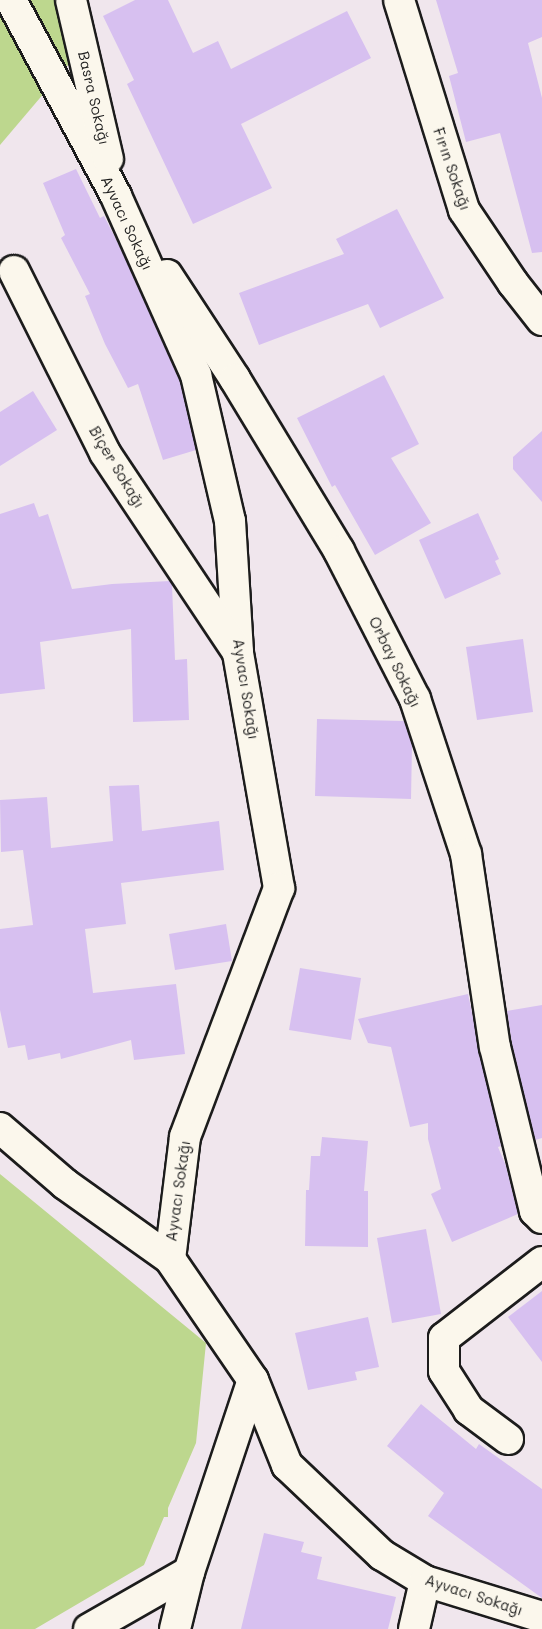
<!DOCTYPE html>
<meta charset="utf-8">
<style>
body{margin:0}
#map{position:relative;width:542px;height:1629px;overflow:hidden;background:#f0e6ed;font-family:Mali,sans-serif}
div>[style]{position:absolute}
.green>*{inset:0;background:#bdd78e}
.building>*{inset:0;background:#d7c0f0}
.roads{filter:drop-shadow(2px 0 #1c1c1c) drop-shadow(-2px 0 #1c1c1c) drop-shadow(0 2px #1c1c1c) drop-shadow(0 -2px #1c1c1c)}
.street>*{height:30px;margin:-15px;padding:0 15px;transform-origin:15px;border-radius:15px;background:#fbf7ec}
span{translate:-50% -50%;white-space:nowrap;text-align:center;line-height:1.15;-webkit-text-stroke:4.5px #fbf7ec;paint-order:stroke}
.street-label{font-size:15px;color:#1c1c1c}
</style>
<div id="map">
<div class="green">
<i style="clip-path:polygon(0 0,83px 0,79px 52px,0 145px)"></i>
<i style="clip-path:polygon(0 1174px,206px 1343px,196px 1443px,168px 1508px,168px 1517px,164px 1517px,144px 1565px,35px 1629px,0 1629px)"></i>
</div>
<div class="building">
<i style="clip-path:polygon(135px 0,168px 0,193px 53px,218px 41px,231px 69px,347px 11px,371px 58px,241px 124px,272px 188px,193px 224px,127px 84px,134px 80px,103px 16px)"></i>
<i style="clip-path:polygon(436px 0,542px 0,542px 37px,528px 43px,542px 98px,542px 252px,532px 253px,500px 133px,466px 142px,449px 76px,458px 73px)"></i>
<i style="clip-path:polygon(76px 169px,100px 218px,104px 216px,123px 253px,180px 381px,196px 450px,163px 460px,138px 384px,128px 388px,105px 344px,85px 296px,90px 294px,61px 238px,65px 235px,43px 183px)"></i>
<i style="clip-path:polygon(397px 209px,444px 298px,380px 328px,368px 304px,259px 345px,239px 293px,344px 254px,336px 239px)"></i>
<i style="clip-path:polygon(384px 375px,419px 444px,391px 458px,431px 523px,375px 555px,335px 485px,332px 487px,297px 418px)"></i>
<i style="clip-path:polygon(33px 391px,57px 430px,0 466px,0 412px)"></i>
<i style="clip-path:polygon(542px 431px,542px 502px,513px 469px,513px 457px)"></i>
<i style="clip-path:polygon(34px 503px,39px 517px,48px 514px,72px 589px,112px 584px,170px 581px,172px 585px,175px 660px,187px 659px,189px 720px,133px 722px,131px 629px,40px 642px,45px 689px,0 694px,0 514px)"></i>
<i style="clip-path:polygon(478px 513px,499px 559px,495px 561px,501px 574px,445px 599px,419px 540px)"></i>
<i style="clip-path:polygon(523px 639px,533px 712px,477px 720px,466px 647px)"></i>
<i style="clip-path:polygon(317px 719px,404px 721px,412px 745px,411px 799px,315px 796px)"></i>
<i style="clip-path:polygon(139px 785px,142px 831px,219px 821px,224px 870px,121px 883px,126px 924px,85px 929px,93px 993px,176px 984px,185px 1054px,134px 1060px,131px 1040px,61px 1059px,60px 1053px,28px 1060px,25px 1045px,8px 1048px,0 1010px,0 929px,33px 925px,23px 850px,1px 852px,0 800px,47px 797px,51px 848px,113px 841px,109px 786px)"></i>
<i style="clip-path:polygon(226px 924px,232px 961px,175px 970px,169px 934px)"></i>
<i style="clip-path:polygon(300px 968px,361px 978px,351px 1040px,289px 1030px)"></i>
<i style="clip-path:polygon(468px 994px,501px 1146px,498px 1147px,506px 1166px,518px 1214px,452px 1242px,431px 1194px,441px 1189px,428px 1139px,428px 1123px,410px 1127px,391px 1047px,368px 1043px,358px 1019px)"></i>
<i style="clip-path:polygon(542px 1005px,542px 1138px,535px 1140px,512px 1044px,507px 1011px)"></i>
<i style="clip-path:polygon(322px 1137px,368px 1141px,364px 1191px,368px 1191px,368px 1247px,305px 1246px,306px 1190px,309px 1190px,311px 1156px,320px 1156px)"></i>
<i style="clip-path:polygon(426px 1229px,441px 1314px,392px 1323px,377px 1238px)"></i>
<i style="clip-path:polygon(542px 1291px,542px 1362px,508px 1317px)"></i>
<i style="clip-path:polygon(368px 1317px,379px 1367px,355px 1372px,357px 1380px,308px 1390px,295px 1333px)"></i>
<i style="clip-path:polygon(421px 1404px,476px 1449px,479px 1444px,542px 1489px,542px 1598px,428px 1516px,444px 1493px,387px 1446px)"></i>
<i style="clip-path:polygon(264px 1533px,304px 1542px,301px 1552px,322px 1557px,317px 1579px,396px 1597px,388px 1629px,241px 1629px)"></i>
</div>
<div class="roads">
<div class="street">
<i style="left:11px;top:0;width:222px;rotate:61.8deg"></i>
<i style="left:116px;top:196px;width:196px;rotate:65.9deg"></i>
<i style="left:196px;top:375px;width:150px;rotate:76.9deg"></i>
<i style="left:230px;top:521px;width:132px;rotate:86.5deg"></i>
<i style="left:238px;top:653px;width:239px;rotate:80.1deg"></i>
<i style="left:279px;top:888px;width:266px;rotate:110.7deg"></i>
<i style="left:185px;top:1137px;width:123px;rotate:97deg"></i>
<i style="left:170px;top:1259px;width:147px;rotate:55.6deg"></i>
<i style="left:253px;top:1380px;width:92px;rotate:68.2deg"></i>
<i style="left:287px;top:1465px;width:131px;rotate:43.5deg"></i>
<i style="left:382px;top:1555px;width:50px;rotate:31.2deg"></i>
<i style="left:425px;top:1581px;width:122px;rotate:17.1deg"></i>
<i style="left:71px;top:0;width:163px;rotate:76.9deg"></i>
<i style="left:399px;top:0;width:220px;rotate:72.8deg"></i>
<i style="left:464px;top:210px;width:88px;rotate:56.1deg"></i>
<i style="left:513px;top:283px;width:47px;rotate:51.9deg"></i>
<i style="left:14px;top:271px;width:203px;rotate:63.4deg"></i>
<i style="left:105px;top:453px;width:238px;rotate:56.3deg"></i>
<i style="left:167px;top:275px;width:124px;rotate:56.8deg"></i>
<i style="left:235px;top:379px;width:201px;rotate:58.8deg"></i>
<i style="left:339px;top:551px;width:166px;rotate:62.8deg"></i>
<i style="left:415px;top:699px;width:163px;rotate:71.8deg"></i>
<i style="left:466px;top:854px;width:195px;rotate:81.5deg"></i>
<i style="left:495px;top:1047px;width:169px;rotate:76.3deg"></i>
<i style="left:535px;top:1211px;width:10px;rotate:45deg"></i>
<i style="left:0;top:1128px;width:86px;rotate:40.7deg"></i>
<i style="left:65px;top:1184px;width:129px;rotate:35.5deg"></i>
<i style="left:508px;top:1439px;width:49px;rotate:-143.4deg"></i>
<i style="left:469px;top:1410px;width:46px;rotate:-122.7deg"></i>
<i style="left:444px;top:1371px;width:33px;rotate:-90deg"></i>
<i style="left:444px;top:1338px;width:124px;rotate:-37.8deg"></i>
<i style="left:89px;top:1629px;width:115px;rotate:-29.7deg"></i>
<i style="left:189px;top:1572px;width:202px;rotate:-71.6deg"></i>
<i style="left:175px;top:1629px;width:59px;rotate:-76.2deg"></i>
<i style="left:414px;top:1629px;width:49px;rotate:-77.1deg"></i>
</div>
</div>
<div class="street-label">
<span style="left:94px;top:98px;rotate:77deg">Basra Sokağı</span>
<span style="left:452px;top:169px;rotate:71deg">Fırın Sokağı</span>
<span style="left:127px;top:223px;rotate:65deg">Ayvacı Sokağı</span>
<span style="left:117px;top:467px;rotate:59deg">Biçer Sokağı</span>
<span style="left:395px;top:662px;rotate:64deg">Orbay Sokağı</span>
<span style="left:246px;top:689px;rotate:81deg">Ayvacı Sokağı</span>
<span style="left:178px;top:1191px;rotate:-82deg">Ayvacı Sokağı</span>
<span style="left:474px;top:1595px;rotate:18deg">Ayvacı Sokağı</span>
</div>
</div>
